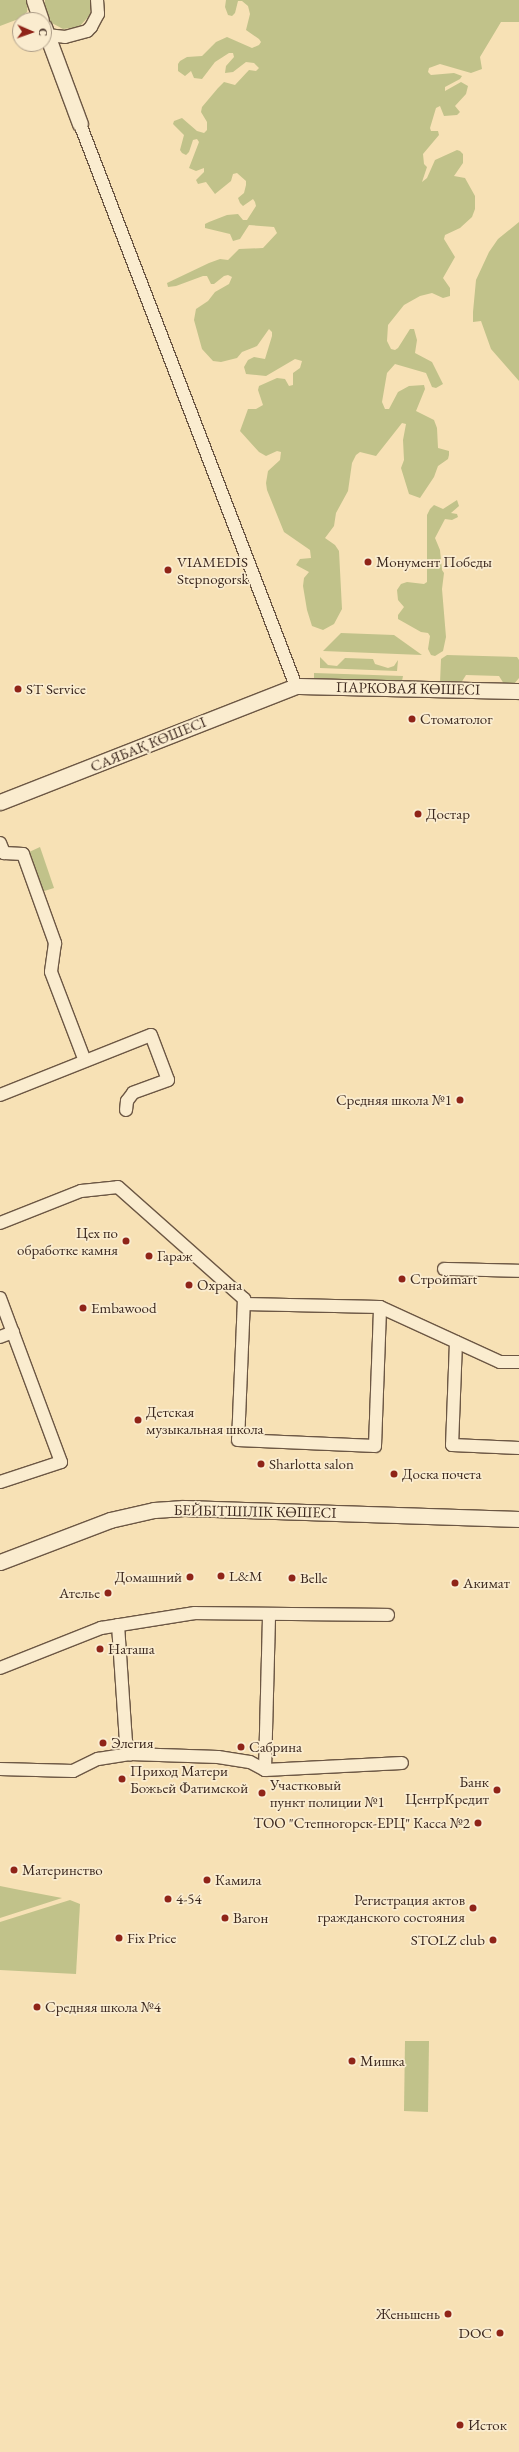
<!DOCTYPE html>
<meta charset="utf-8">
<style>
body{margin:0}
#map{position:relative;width:519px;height:2452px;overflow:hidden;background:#f7e1b5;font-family:"EB Garamond",serif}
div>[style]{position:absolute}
.green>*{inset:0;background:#c1c28a}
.roads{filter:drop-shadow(1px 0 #6c5744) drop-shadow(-1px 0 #6c5744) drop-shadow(0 1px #6c5744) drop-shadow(0 -1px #6c5744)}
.minor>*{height:12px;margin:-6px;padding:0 6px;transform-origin:6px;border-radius:6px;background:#faeccf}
.tertiary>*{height:15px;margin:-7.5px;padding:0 7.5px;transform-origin:7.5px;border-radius:7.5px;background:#faeccf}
.dots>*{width:11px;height:11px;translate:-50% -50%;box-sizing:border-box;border:2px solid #faeccf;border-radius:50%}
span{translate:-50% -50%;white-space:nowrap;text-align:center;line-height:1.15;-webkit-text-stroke:3.5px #faeccf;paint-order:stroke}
.poi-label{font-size:15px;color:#3d291f}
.left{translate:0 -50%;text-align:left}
.right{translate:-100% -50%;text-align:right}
.street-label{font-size:15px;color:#3d291f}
.north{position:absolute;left:12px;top:12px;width:40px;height:40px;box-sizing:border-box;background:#faeccf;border:1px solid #ae9e89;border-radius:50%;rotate:92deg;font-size:11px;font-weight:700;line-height:16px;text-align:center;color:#3d291f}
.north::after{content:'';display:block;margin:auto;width:14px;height:18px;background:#8f2418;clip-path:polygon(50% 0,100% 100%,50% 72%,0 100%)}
</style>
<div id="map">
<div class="green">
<i style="clip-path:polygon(0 0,28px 0,27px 12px,21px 18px,0 26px)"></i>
<i style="clip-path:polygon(45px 0,91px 0,90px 15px,79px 27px,63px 29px,50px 22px,44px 8px)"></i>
<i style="clip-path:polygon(226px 0,519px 0,519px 22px,501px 22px,480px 57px,482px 69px,471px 73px,440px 64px,429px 68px,428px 72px,431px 75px,454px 73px,462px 76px,460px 79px,445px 87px,445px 91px,461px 82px,468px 86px,466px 94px,455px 106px,460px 112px,457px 115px,444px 116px,440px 106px,436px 108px,430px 128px,431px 131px,438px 131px,439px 135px,423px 154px,424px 164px,427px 167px,422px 182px,427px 178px,435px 160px,457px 150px,460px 151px,463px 154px,463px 163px,454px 176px,465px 178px,475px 196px,475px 209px,472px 217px,460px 228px,445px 235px,444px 239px,455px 257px,443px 278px,450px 288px,450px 296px,443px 298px,432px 293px,420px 296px,404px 305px,388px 325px,387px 341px,391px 349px,395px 350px,398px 348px,410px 329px,414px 329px,417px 340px,415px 353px,432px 362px,443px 384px,436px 388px,432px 387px,426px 373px,395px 364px,387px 373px,382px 402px,385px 409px,389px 409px,398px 392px,409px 386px,424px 385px,425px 389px,416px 411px,434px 420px,437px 428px,438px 448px,449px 451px,449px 455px,448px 459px,438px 466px,434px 477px,420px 498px,409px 494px,401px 468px,404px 460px,403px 440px,406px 424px,402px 423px,376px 456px,360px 452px,356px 455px,352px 463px,348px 491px,336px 513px,334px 526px,325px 538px,335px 545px,339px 551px,342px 609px,334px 624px,323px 630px,312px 626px,307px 610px,303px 586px,304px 578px,309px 572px,296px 565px,300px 559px,311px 558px,310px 550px,284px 532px,267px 490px,266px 483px,268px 471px,280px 460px,281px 452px,277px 451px,266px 456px,259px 452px,240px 431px,248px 409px,256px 409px,263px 405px,258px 390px,259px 386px,277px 378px,285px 379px,289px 386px,293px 385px,293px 373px,300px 368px,302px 361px,295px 359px,266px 376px,246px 374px,244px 367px,248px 360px,254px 357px,265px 359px,272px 336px,272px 332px,269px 329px,257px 346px,242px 352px,237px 358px,221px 362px,213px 361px,202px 349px,194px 320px,196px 309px,208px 301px,215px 292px,229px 284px,232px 277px,228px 275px,224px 276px,214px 284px,211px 284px,207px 276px,203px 276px,176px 286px,168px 287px,167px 283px,209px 263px,220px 259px,228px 260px,239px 249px,263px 248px,277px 233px,274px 227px,249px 225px,240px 239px,233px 241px,230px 234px,205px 228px,205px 224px,209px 222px,227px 215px,238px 214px,243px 220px,247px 220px,256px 206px,255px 202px,253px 199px,243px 206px,240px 203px,238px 198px,244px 193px,246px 185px,246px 181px,237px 173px,233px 174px,231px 181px,215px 194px,206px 182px,198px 184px,196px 180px,204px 172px,204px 168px,196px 171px,189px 168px,199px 142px,197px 139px,193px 140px,189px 152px,186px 155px,182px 153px,180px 150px,184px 135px,173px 124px,174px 121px,182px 118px,197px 131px,204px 133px,207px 130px,207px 122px,201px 112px,202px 107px,218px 88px,224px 82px,235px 85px,249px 70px,256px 71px,259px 68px,254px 63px,246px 62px,233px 72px,225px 73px,226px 66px,234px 57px,233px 53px,229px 53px,215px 62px,202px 79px,194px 78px,191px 71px,185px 76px,178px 71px,178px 64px,180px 61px,187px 57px,202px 56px,216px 42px,227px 37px,252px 48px,259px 45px,261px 42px,259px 39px,246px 30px,250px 14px,248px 6px,242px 1px,238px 1px,235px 13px,232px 16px,228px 15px,225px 7px)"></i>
<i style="clip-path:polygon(519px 222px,519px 381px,491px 349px,481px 321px,473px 322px,473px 312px,476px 280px,489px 252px,498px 239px)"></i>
<i style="clip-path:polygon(457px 500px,459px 506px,451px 513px,457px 514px,458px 517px,452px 520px,445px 519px,435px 538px,440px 550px,442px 570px,444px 573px,442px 589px,446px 637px,443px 651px,435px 656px,431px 655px,428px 649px,430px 636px,428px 633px,421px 632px,398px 619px,398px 615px,404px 607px,398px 600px,397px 590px,401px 584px,407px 582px,424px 584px,427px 582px,427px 515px,430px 509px,434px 505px,443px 509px)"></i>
<i style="clip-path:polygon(341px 633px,394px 635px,422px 655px,323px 651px)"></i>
<i style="clip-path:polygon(447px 655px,517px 657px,519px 660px,519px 678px,514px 684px,504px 684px,499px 676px,466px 675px,461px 683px,440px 683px,441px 659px)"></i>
<i style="clip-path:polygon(320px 657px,328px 665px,337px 666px,345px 658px,373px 659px,375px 664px,388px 668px,394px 666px,398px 660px,397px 671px,320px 668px)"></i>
<i style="clip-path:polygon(314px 673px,403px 676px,402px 681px,314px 679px)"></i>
<i style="clip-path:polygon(40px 847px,54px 888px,41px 892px,27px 853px)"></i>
<i style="clip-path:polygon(0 1886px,20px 1890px,62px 1898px,0 1918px)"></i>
<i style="clip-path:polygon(70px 1900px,80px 1904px,76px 1974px,0 1970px,0 1922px)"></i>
<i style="clip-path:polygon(405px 2041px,429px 2041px,428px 2112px,404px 2111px)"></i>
</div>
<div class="roads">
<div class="minor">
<i style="left:47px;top:35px;width:18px;rotate:6deg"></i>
<i style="left:65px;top:37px;width:23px;rotate:-15deg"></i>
<i style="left:87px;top:31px;width:6px;rotate:-45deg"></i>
<i style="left:91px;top:27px;width:15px;rotate:-62deg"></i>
<i style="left:98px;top:14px;width:14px;rotate:-94deg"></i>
<i style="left:80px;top:124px;width:602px;rotate:68.98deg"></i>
<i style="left:0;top:843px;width:11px;rotate:68deg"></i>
<i style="left:4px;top:853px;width:19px;rotate:3deg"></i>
<i style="left:23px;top:854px;width:95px;rotate:70.2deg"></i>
<i style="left:55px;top:943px;width:29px;rotate:98deg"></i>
<i style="left:51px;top:972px;width:95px;rotate:69.1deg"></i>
<i style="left:0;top:1095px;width:162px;rotate:-21.7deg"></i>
<i style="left:151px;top:1035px;width:48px;rotate:69.3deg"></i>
<i style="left:168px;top:1080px;width:37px;rotate:160deg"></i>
<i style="left:133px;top:1093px;width:10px;rotate:127deg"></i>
<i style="left:127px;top:1101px;width:9px;rotate:96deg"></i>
<i style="left:0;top:1223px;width:87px;rotate:-21.6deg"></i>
<i style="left:81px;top:1191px;width:37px;rotate:-6deg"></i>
<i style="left:118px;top:1187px;width:169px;rotate:41.6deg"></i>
<i style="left:244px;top:1299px;width:141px;rotate:92.4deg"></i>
<i style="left:238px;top:1440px;width:137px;rotate:2.5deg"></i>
<i style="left:375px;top:1446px;width:139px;rotate:-87.9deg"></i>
<i style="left:444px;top:1269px;width:75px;rotate:1.5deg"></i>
<i style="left:0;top:1298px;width:175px;rotate:69.6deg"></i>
<i style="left:61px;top:1462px;width:64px;rotate:161.8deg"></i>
<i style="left:244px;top:1304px;width:136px;rotate:1.3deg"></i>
<i style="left:380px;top:1307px;width:132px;rotate:24.6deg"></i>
<i style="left:500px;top:1362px;width:19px"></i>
<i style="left:0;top:1337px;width:14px;rotate:-21deg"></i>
<i style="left:456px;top:1342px;width:103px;rotate:92.2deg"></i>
<i style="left:452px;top:1445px;width:67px;rotate:2.6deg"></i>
<i style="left:118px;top:1625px;width:116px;rotate:86.1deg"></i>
<i style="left:126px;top:1741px;width:14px;rotate:73deg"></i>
<i style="left:0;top:1668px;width:109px;rotate:-21.6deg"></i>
<i style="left:101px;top:1628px;width:95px;rotate:-9.1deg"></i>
<i style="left:195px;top:1613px;width:193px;rotate:0.6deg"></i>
<i style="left:0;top:1769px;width:73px;rotate:1.6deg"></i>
<i style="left:73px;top:1771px;width:28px;rotate:-26deg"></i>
<i style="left:98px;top:1759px;width:32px;rotate:-9deg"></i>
<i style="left:130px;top:1754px;width:88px;rotate:2deg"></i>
<i style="left:218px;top:1757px;width:32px;rotate:9deg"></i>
<i style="left:250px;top:1762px;width:17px;rotate:28deg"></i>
<i style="left:265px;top:1770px;width:137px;rotate:-2.9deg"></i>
<i style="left:265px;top:1770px;width:156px;rotate:-88.5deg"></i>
</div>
<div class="tertiary">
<i style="left:34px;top:0;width:21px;rotate:71deg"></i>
<i style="left:44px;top:27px;width:103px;rotate:69.6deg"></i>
<i style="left:0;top:802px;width:318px;rotate:-21.4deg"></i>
<i style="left:296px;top:686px;width:223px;rotate:1.3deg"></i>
<i style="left:0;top:1562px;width:118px;rotate:-20.9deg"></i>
<i style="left:110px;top:1520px;width:45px;rotate:-12.8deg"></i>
<i style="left:154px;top:1510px;width:30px;rotate:-4deg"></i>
<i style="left:184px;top:1508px;width:335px;rotate:1.9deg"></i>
</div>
</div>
<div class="dots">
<i style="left:368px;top:562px;background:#8f2418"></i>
<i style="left:168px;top:570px;background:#8f2418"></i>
<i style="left:18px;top:689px;background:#8f2418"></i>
<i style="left:412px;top:719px;background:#8f2418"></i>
<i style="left:418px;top:814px;background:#8f2418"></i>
<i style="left:460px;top:1100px;background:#8f2418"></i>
<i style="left:126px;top:1241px;background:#8f2418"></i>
<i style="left:149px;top:1256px;background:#8f2418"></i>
<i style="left:402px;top:1279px;background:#8f2418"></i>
<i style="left:189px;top:1285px;background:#8f2418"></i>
<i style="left:83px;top:1308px;background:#8f2418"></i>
<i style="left:138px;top:1420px;background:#8f2418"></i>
<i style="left:261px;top:1464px;background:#8f2418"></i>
<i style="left:394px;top:1474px;background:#8f2418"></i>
<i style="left:221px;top:1576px;background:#8f2418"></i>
<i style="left:190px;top:1577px;background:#8f2418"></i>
<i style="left:292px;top:1578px;background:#8f2418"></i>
<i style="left:455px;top:1583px;background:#8f2418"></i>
<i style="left:108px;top:1593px;background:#8f2418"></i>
<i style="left:100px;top:1649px;background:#8f2418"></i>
<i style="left:103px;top:1743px;background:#8f2418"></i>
<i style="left:241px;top:1747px;background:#8f2418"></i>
<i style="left:122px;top:1779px;background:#8f2418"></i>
<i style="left:497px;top:1790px;background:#8f2418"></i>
<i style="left:262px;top:1793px;background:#8f2418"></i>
<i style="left:478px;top:1823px;background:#8f2418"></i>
<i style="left:14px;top:1870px;background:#8f2418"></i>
<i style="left:207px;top:1880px;background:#8f2418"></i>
<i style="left:168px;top:1899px;background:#8f2418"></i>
<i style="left:473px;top:1908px;background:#8f2418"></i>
<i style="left:225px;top:1918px;background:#8f2418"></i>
<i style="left:119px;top:1938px;background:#8f2418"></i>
<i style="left:493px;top:1940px;background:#8f2418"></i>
<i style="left:37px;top:2007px;background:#8f2418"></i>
<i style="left:352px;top:2061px;background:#8f2418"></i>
<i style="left:448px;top:2314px;background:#8f2418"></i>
<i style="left:500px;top:2333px;background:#8f2418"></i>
<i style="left:460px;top:2425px;background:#8f2418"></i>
</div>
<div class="poi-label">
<span class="left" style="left:177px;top:570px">VIAMEDIS<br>Stepnogorsk</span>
<span class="left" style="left:376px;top:562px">Монумент Победы</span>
<span class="left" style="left:26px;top:689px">ST Service</span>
<span class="left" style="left:420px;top:719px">Стоматолог</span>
<span class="left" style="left:426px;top:814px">Достар</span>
<span class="right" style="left:452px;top:1100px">Средняя школа №1</span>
<span class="right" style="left:118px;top:1241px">Цех по<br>обработке камня</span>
<span class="left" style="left:157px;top:1256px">Гараж</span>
<span class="left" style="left:410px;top:1279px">Стройmart</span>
<span class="left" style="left:197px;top:1285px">Охрана</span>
<span class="left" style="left:91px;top:1308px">Embawood</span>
<span class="left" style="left:146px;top:1420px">Детская<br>музыкальная школа</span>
<span class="left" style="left:269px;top:1464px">Sharlotta salon</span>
<span class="left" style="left:402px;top:1474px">Доска почета</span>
<span class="left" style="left:229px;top:1576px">L&amp;M</span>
<span class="right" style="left:182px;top:1577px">Домашний</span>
<span class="left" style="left:300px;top:1578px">Belle</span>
<span class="left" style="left:463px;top:1583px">Акимат</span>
<span class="right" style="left:100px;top:1593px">Ателье</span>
<span class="left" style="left:108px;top:1649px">Наташа</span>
<span class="left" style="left:111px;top:1743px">Элегия</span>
<span class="left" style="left:249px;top:1747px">Сабрина</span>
<span class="left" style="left:130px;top:1779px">Приход Матери<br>Божьей Фатимской</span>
<span class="right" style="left:489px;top:1790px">Банк<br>ЦентрКредит</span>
<span class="left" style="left:270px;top:1793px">Участковый<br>пункт полиции №1</span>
<span class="right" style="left:470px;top:1823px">ТОО "Степногорск-ЕРЦ" Касса №2</span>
<span class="left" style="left:22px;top:1870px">Материнство</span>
<span class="left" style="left:215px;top:1880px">Камила</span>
<span class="left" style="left:176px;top:1899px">4-54</span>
<span class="right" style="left:465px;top:1908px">Регистрация актов<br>гражданского состояния</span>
<span class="left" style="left:233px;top:1918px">Вагон</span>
<span class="left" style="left:127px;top:1938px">Fix Price</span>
<span class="right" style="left:485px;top:1940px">STOLZ club</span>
<span class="left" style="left:45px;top:2007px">Средняя школа №4</span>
<span class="left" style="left:360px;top:2061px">Мишка</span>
<span class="right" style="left:440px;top:2314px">Женьшень</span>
<span class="right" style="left:492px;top:2333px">DOC</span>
<span class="left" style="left:468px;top:2425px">Исток</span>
</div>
<div class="street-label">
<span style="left:408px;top:688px;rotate:1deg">ПАРКОВАЯ КӨШЕСІ</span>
<span style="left:148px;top:744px;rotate:-22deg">САЯБАҚ КӨШЕСІ</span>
<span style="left:255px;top:1511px;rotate:1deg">БЕЙБІТШІЛІК КӨШЕСІ</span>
</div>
<div class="north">С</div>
</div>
